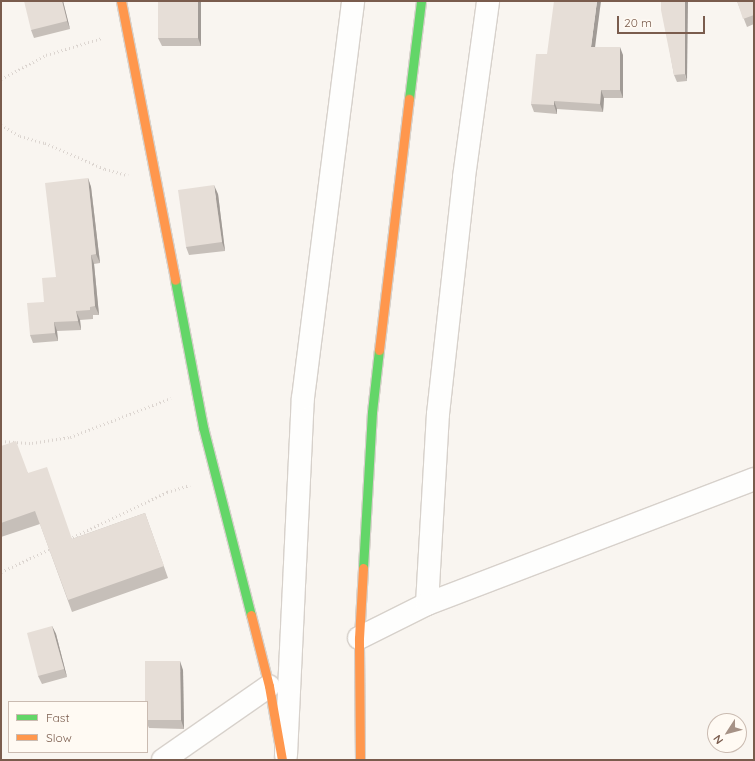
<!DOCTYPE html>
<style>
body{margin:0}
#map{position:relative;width:755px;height:761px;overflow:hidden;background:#f9f5f0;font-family:Quicksand,sans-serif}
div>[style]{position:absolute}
.path>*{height:2.5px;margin-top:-1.25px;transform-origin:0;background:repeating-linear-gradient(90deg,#dcd5d0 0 1px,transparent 0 4px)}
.roads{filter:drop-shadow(1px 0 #d7d1cb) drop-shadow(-1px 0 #d7d1cb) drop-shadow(0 1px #d7d1cb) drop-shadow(0 -1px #d7d1cb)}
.street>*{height:22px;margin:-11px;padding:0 11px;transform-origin:11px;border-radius:11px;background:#fefefd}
.fast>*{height:9px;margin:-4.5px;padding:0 4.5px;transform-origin:4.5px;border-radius:4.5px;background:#63d668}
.slow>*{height:9px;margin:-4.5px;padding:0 4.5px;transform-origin:4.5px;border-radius:4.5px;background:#ff974d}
.wall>*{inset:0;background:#c6bfb9}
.shaded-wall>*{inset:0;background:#a19b96}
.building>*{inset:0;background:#e6ded7}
span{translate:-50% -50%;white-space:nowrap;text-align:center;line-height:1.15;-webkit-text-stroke:3px #fffaf3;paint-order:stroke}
.frame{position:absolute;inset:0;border:2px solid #7a5c4d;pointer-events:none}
.legend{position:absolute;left:8px;top:701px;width:140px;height:52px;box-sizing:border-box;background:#fffaf3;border:1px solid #cabbb1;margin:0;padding:5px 7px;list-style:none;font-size:12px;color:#7a5c4d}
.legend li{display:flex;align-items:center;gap:8px;height:20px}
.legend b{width:20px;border:1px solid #cabbb1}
.north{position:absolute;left:707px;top:713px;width:40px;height:40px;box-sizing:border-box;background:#fffaf3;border:1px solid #cabbb1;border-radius:50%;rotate:234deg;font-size:11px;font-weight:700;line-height:16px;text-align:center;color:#7a5c4d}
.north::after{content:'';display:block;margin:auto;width:14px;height:18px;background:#a69286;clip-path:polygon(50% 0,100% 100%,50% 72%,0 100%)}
.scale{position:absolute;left:617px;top:16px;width:88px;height:18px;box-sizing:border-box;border:2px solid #7a5c4d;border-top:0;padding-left:5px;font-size:12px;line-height:14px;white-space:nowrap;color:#7a5c4d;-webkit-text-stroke:3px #fffaf3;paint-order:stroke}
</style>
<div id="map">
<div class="path">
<i style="left:1px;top:79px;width:51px;rotate:-28.1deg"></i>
<i style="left:46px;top:55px;width:59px;rotate:-16.9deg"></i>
<i style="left:1px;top:125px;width:22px;rotate:30deg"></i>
<i style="left:20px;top:136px;width:26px;rotate:16deg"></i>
<i style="left:45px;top:143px;width:65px;rotate:23.4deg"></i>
<i style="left:105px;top:169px;width:24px;rotate:15deg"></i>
<i style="left:1px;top:441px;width:31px;rotate:4deg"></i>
<i style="left:32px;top:443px;width:38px;rotate:-9deg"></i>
<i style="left:70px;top:437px;width:108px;rotate:-21.1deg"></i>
<i style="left:69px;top:539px;width:109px;rotate:-25.6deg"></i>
<i style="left:167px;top:492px;width:24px;rotate:-17deg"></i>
<i style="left:1px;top:572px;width:56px;rotate:-25.2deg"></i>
</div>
<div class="roads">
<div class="street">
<i style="left:427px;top:604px;width:190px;rotate:-86.7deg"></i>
<i style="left:438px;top:414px;width:238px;rotate:-83.7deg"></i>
<i style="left:464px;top:177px;width:178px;rotate:-82.2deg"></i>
<i style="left:359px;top:638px;width:76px;rotate:-26.6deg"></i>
<i style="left:427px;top:604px;width:350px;rotate:-20.9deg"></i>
<i style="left:286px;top:755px;width:357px;rotate:-87.3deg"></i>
<i style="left:303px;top:398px;width:400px;rotate:-82.8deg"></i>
<i style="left:163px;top:760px;width:129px;rotate:-34.9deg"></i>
</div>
<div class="fast">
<i style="left:409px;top:99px;width:99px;rotate:-83deg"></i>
<i style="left:175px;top:280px;width:150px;rotate:79.2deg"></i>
<i style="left:203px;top:427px;width:194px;rotate:75.7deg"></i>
<i style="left:363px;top:568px;width:156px;rotate:-86.7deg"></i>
<i style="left:372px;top:412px;width:62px;rotate:-83.6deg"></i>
</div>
<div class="slow">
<i style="left:121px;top:1px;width:284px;rotate:79deg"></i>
<i style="left:379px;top:350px;width:253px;rotate:-83.2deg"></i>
<i style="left:251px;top:615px;width:73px;rotate:75.8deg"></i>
<i style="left:269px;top:686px;width:75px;rotate:80deg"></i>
<i style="left:360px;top:760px;width:122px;rotate:-90.5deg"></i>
<i style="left:359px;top:638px;width:70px;rotate:-86.7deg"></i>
</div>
</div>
<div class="wall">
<i style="clip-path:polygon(63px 1px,70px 29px,34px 38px,31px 30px)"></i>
<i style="clip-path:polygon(201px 1px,201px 46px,162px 46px,158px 38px)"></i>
<i style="clip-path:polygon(661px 1px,687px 81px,677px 82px,674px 75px)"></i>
<i style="clip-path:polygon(737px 1px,754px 1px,754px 24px,747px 27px)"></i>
<i style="clip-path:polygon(595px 47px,623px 55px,623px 98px,604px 98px,603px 112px,557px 109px,557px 114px,534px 112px,531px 104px,547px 54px)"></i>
<i style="clip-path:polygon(88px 178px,91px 187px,100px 263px,94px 264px,99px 315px,93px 315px,93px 319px,80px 320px,81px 330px,57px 331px,58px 341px,33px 343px,30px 335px,44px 302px,56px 277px)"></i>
<i style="clip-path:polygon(218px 194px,225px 251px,189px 255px,186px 247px)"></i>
<i style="clip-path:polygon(1px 446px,28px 473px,72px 539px,145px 513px,168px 578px,72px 612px,40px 524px,1px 537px)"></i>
<i style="clip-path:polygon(52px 626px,56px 634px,67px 677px,42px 684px,38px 676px)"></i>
<i style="clip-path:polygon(183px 670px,184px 729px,149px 728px,147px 724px,147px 702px)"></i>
</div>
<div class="shaded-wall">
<i style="clip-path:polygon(62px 1px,63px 1px,70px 29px,67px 21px)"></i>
<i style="clip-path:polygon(198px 1px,201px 1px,201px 46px,198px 38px)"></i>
<i style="clip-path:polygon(597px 1px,601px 1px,594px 55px,591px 47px)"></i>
<i style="clip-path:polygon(685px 1px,688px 1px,687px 81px,685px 74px)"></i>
<i style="clip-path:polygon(620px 47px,623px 55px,623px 98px,620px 90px)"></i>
<i style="clip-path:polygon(601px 90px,604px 98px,603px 112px,600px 104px)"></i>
<i style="clip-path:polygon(554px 101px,557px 109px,557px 114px,554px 105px)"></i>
<i style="clip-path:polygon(88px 178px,91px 187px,100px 263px,96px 254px)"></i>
<i style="clip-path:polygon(214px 185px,218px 194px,225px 251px,222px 242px)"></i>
<i style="clip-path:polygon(91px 255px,94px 264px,99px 315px,95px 306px)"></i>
<i style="clip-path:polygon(76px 311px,80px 320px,81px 330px,78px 321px)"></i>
<i style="clip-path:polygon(54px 322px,57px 331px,58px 341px,55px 333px)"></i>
<i style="clip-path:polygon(52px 626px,56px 634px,67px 677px,64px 669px)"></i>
<i style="clip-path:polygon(180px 661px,183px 670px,184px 729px,181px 720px)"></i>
</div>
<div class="building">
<i style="clip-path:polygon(24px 1px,62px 1px,67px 21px,31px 30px)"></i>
<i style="clip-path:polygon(158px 1px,198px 1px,198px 38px,158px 38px)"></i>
<i style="clip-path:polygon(554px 1px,597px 1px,591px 47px,620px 47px,620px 90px,601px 90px,600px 104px,554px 101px,554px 105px,531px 104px,536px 54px,547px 54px)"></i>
<i style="clip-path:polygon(661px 1px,685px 1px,685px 74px,674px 75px,661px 10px)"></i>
<i style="clip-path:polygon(737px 1px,754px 1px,754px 15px,743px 19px)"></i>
<i style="clip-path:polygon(88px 178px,96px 254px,91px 255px,95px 306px,90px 307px,90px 310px,76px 311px,78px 321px,54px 322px,55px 333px,30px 335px,27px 303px,44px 302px,42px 278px,56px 277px,45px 183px)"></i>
<i style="clip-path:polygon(214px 185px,222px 242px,186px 247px,178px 190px)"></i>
<i style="clip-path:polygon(16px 441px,28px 473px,47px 467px,72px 539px,145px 513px,164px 566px,68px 600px,35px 511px,1px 523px,1px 446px)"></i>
<i style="clip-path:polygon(52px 626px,64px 669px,38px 676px,27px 633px)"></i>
<i style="clip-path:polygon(145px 661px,180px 661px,181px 720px,147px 720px,147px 702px,145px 702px)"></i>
</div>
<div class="frame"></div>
<ul class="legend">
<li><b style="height:5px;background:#63d668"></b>Fast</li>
<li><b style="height:5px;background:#ff974d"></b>Slow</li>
</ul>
<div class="north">N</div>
<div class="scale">20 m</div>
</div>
